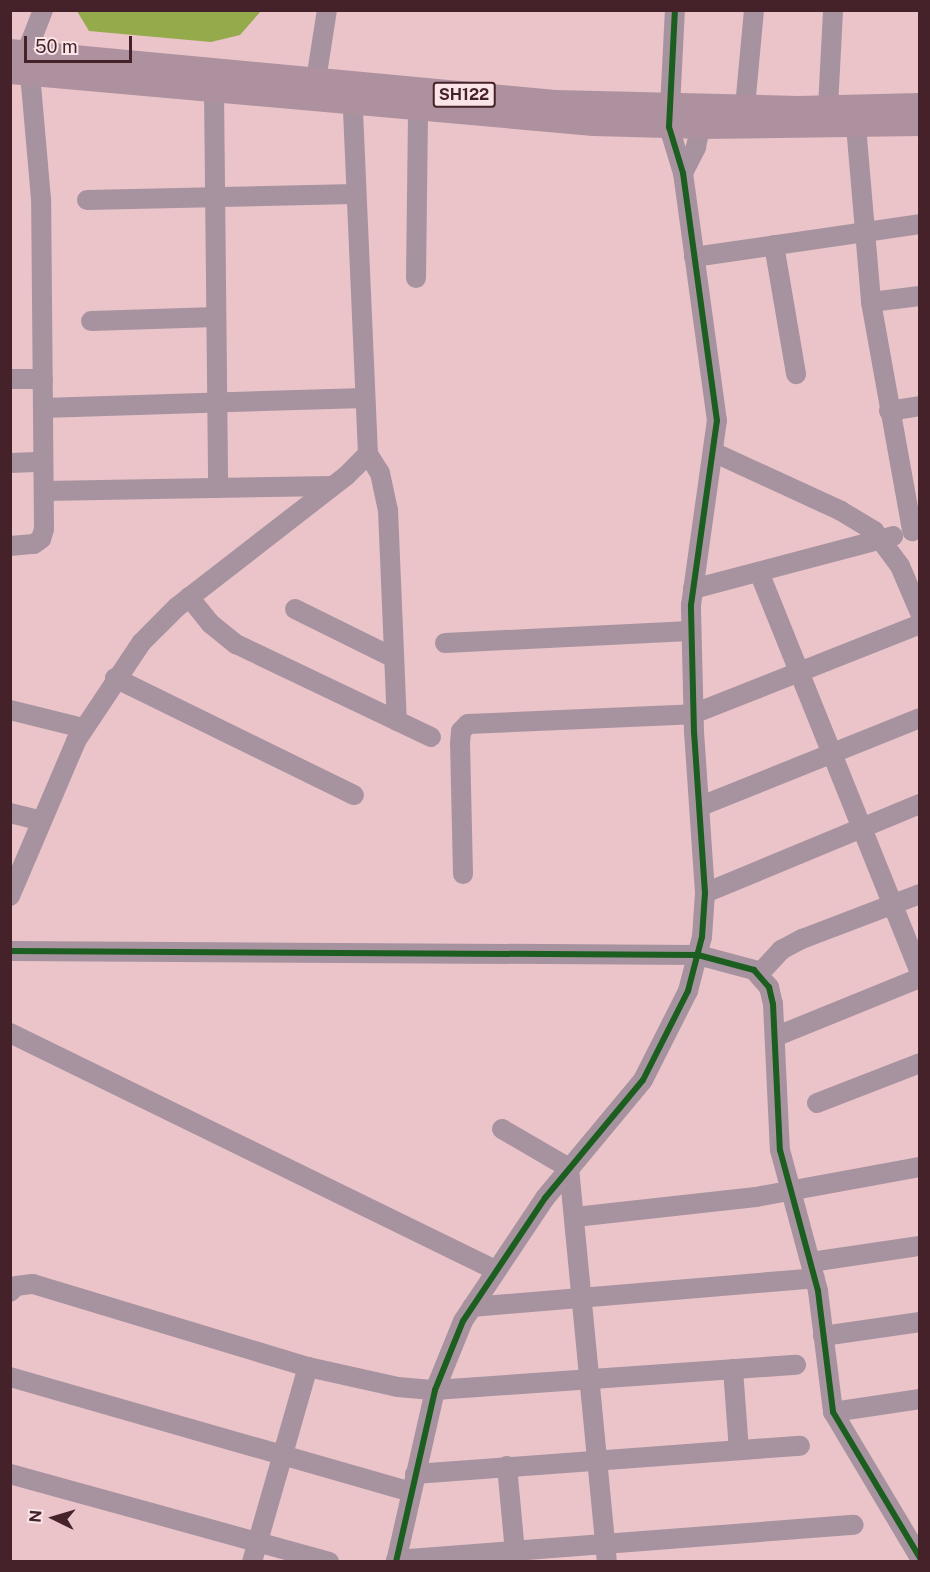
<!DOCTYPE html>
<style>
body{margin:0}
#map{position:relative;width:930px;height:1572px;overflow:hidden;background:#ebc4ca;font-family:"Public Sans",sans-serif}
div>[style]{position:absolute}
.water>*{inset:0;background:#95aa4b}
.minor>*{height:20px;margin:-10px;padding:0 10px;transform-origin:10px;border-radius:10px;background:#a7939f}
.major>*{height:24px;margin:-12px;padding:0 12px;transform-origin:12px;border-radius:12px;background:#ae919f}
.cycleway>*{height:6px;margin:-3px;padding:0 3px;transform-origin:3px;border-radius:3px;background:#1b5e20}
span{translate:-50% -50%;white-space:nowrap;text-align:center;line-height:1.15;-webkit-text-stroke:4.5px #f9e5e8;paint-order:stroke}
.shield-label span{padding:2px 4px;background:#f9e5e8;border:2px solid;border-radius:4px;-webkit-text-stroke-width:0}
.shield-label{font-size:16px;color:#452229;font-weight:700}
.frame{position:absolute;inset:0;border:12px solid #452229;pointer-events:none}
.north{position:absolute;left:24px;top:1488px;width:60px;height:60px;-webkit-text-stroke:4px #f9e5e8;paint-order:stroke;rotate:275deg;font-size:16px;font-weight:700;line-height:24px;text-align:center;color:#452229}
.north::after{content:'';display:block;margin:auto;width:21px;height:27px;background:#452229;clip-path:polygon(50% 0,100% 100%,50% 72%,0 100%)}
.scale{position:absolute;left:24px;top:36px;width:108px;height:27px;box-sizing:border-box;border:3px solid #452229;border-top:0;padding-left:8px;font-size:18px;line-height:21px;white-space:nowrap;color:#452229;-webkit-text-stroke:4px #f9e5e8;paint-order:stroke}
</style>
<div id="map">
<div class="water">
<i style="clip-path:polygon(77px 11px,261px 11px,240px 35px,211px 42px,89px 31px)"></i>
</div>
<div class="minor">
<i style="left:22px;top:64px;width:58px;rotate:-68.7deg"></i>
<i style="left:316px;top:80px;width:71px;rotate:-81.1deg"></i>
<i style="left:214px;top:90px;width:398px;rotate:89.4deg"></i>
<i style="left:745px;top:107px;width:97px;rotate:-84.7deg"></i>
<i style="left:828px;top:107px;width:97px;rotate:-87deg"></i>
<i style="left:856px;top:126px;width:177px;rotate:85.1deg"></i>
<i style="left:871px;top:302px;width:233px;rotate:79.8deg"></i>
<i style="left:683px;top:173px;width:29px;rotate:-63deg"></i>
<i style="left:696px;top:147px;width:33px;rotate:-78deg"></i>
<i style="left:87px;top:200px;width:268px;rotate:-1.3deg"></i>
<i style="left:774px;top:245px;width:131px;rotate:80.3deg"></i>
<i style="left:694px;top:257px;width:228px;rotate:-8.3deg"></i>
<i style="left:416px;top:278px;width:168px;rotate:-89.3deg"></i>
<i style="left:871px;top:302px;width:49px;rotate:-7deg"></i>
<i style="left:91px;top:321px;width:125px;rotate:-1.8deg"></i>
<i style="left:10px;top:379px;width:33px"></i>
<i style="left:43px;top:408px;width:322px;rotate:-1.8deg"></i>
<i style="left:889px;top:411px;width:31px;rotate:-9deg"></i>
<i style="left:713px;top:452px;width:141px;rotate:24.7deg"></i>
<i style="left:841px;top:511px;width:39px;rotate:31deg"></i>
<i style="left:874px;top:531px;width:44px;rotate:53.4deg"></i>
<i style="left:900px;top:566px;width:51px;rotate:66.9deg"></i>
<i style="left:368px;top:454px;width:22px;rotate:58deg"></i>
<i style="left:380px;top:473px;width:38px;rotate:78deg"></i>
<i style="left:388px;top:510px;width:211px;rotate:87.6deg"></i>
<i style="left:10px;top:463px;width:33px;rotate:-2deg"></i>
<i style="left:44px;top:491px;width:288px;rotate:-1deg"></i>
<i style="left:10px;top:546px;width:24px;rotate:-5deg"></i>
<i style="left:34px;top:544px;width:9px;rotate:-36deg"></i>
<i style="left:41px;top:539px;width:10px;rotate:-73deg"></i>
<i style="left:44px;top:529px;width:330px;rotate:-90.5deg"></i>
<i style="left:41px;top:199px;width:125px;rotate:-95deg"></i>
<i style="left:759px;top:572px;width:431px;rotate:68.1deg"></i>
<i style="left:693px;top:589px;width:207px;rotate:-14.8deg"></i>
<i style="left:189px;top:597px;width:35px;rotate:51deg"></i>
<i style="left:211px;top:624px;width:32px;rotate:39deg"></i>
<i style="left:236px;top:644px;width:216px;rotate:25.5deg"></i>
<i style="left:295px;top:609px;width:110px;rotate:26.3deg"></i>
<i style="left:445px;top:643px;width:245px;rotate:-2.8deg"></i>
<i style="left:115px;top:678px;width:266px;rotate:26.1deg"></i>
<i style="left:10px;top:710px;width:75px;rotate:13.9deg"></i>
<i style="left:701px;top:806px;width:236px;rotate:-21.9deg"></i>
<i style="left:10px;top:813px;width:30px;rotate:14deg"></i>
<i style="left:463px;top:874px;width:131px;rotate:-91.3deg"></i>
<i style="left:460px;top:743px;width:12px;rotate:-85deg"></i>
<i style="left:461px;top:731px;width:10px;rotate:-45deg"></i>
<i style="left:468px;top:724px;width:225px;rotate:-2.5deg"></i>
<i style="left:693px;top:714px;width:244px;rotate:-21.6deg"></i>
<i style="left:705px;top:893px;width:233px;rotate:-22.5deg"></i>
<i style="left:10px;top:896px;width:168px;rotate:-66.9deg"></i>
<i style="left:76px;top:741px;width:118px;rotate:-56.4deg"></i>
<i style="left:141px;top:643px;width:51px;rotate:-45deg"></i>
<i style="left:177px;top:607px;width:214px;rotate:-37.8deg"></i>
<i style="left:346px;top:476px;width:31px;rotate:-45deg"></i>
<i style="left:368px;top:454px;width:366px;rotate:-92.5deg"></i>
<i style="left:10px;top:951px;width:688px;rotate:0.33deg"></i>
<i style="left:698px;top:955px;width:58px;rotate:15deg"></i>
<i style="left:754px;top:970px;width:23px;rotate:49deg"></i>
<i style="left:769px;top:987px;width:17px;rotate:77deg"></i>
<i style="left:773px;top:1004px;width:146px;rotate:87.3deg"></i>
<i style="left:780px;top:1150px;width:146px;rotate:74.9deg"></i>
<i style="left:818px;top:1291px;width:122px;rotate:82.9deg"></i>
<i style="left:833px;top:1412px;width:170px;rotate:59.2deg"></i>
<i style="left:759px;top:974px;width:33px;rotate:-47deg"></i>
<i style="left:781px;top:950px;width:24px;rotate:-28deg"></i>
<i style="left:802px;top:939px;width:126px;rotate:-20.9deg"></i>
<i style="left:10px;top:1033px;width:540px;rotate:26.04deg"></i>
<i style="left:777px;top:1036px;width:154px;rotate:-22.1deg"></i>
<i style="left:817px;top:1103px;width:110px;rotate:-21.2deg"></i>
<i style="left:502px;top:1129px;width:78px;rotate:30.2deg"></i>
<i style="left:569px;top:1168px;width:396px;rotate:84.5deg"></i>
<i style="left:575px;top:1217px;width:182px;rotate:-6.3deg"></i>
<i style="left:756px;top:1197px;width:167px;rotate:-10.4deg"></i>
<i style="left:811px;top:1262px;width:110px;rotate:-8.4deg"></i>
<i style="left:10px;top:1292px;width:8px;rotate:-45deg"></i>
<i style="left:16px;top:1286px;width:17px;rotate:-7deg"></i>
<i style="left:33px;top:1284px;width:287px;rotate:16.8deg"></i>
<i style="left:308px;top:1367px;width:92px;rotate:12.5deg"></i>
<i style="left:398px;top:1387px;width:37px;rotate:5deg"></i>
<i style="left:435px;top:1390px;width:362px;rotate:-4deg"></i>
<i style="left:472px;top:1307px;width:344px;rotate:-4.8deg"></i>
<i style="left:823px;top:1336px;width:98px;rotate:-8.2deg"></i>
<i style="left:733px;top:1369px;width:81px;rotate:85.8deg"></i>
<i style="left:10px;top:1377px;width:416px;rotate:16deg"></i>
<i style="left:833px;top:1412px;width:88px;rotate:-8.5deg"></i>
<i style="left:507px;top:1466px;width:86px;rotate:84.7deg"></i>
<i style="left:10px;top:1474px;width:331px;rotate:15.4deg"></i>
<i style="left:415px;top:1474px;width:386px;rotate:-4.2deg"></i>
<i style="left:396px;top:1560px;width:459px;rotate:-4.4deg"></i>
<i style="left:252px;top:1562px;width:203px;rotate:-74deg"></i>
<i style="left:396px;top:1562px;width:176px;rotate:-77.2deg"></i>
<i style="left:435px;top:1390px;width:74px;rotate:-67.9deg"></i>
<i style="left:463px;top:1321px;width:148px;rotate:-56.3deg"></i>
<i style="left:545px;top:1198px;width:153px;rotate:-50.3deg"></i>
<i style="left:643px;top:1080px;width:100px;rotate:-63.2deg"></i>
<i style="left:688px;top:991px;width:56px;rotate:-75.5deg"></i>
<i style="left:702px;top:937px;width:44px;rotate:-86.1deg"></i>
<i style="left:705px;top:893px;width:161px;rotate:-93.9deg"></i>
<i style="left:694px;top:732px;width:127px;rotate:-91.4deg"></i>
<i style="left:691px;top:605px;width:186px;rotate:-82deg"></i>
<i style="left:717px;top:421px;width:250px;rotate:-97.8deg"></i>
<i style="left:683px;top:173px;width:48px;rotate:-106.9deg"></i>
<i style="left:669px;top:127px;width:117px;rotate:-87.1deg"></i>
</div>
<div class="major">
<i style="left:10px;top:51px;width:547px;rotate:5.35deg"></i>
<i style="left:555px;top:102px;width:243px;rotate:1.4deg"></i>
<i style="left:798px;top:108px;width:122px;rotate:-1.4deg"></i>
<i style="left:10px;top:72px;width:586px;rotate:5.09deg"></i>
<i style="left:594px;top:124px;width:109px;rotate:1.6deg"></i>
<i style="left:703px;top:127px;width:217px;rotate:-0.8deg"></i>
</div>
<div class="cycleway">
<i style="left:10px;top:951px;width:688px;rotate:0.33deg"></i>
<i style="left:698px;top:955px;width:58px;rotate:15deg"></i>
<i style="left:754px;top:970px;width:23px;rotate:49deg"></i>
<i style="left:769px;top:987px;width:17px;rotate:77deg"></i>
<i style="left:773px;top:1004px;width:146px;rotate:87.3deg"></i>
<i style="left:780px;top:1150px;width:146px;rotate:74.9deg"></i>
<i style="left:818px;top:1291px;width:122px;rotate:82.9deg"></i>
<i style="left:833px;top:1412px;width:170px;rotate:59.2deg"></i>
<i style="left:396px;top:1562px;width:176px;rotate:-77.2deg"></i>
<i style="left:435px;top:1390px;width:74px;rotate:-67.9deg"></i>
<i style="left:463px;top:1321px;width:148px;rotate:-56.3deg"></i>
<i style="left:545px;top:1198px;width:153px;rotate:-50.3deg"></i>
<i style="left:643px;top:1080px;width:100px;rotate:-63.2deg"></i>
<i style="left:688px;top:991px;width:56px;rotate:-75.5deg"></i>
<i style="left:702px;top:937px;width:44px;rotate:-86.1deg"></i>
<i style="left:705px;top:893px;width:161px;rotate:-93.9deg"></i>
<i style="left:694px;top:732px;width:127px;rotate:-91.4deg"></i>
<i style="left:691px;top:605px;width:186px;rotate:-82deg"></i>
<i style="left:717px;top:421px;width:250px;rotate:-97.8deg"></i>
<i style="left:683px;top:173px;width:48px;rotate:-106.9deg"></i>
<i style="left:669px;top:127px;width:117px;rotate:-87.1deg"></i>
</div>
<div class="shield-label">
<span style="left:464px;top:95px">SH122</span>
</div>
<div class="frame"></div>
<div class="north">N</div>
<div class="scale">50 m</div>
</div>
